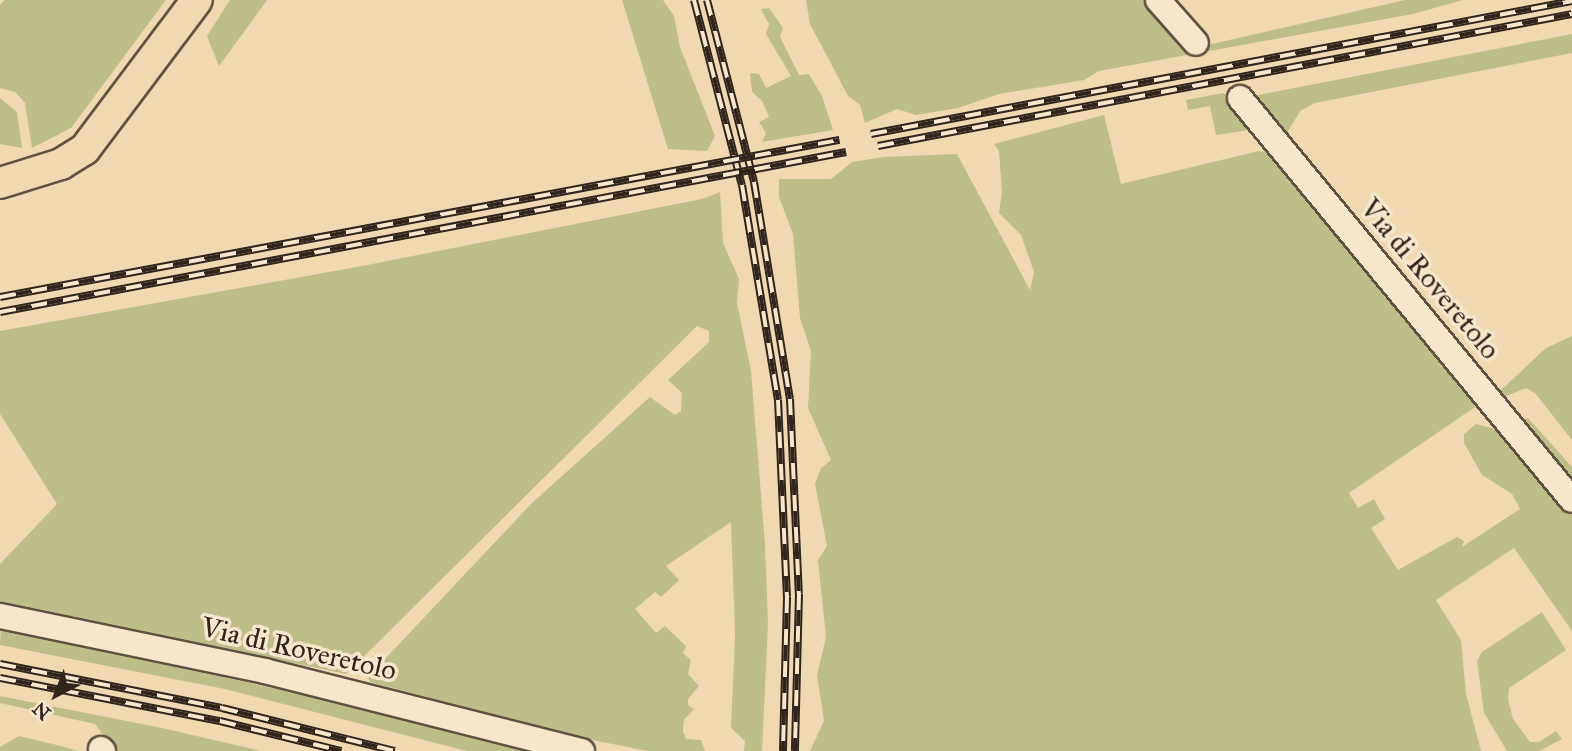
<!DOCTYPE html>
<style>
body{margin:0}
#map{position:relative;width:1572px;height:751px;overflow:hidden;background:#f0d9b1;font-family:"IM FELL Great Primer",serif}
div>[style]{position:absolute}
.green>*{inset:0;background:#bebe88}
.roads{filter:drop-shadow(2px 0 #605242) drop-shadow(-2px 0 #605242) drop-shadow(0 2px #605242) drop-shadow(0 -2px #605242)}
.minor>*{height:24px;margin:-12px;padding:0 12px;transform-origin:12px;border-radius:12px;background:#f5e6cc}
.major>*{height:30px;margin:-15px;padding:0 15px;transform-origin:15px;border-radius:15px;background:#f0d9b1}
.rail>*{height:8px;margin-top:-4px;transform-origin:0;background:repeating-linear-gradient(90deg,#f5e6cc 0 16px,#30251d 0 32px);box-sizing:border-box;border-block:2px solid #30251d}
span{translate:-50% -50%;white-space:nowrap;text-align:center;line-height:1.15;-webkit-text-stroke:7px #f5e6cc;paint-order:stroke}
.street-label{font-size:28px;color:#30251d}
.north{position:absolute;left:21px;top:660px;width:70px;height:70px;-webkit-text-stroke:5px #f5e6cc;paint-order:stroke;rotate:222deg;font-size:19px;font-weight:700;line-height:28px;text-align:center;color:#30251d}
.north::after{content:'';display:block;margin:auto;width:24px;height:32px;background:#30251d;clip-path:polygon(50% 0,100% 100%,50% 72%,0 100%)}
</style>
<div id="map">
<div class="green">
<i style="clip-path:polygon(4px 0,166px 0,71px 128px,32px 148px,25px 103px,15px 92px,0 88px,0 5px)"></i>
<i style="clip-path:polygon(230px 0,267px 0,219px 66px,207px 36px)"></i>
<i style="clip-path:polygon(622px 0,663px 0,674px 16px,680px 47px,715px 136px,707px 151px,668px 149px)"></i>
<i style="clip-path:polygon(806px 0,1147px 0,1190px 49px,1405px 0,1463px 0,1413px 14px,1099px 71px,1084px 80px,999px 94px,958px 108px,916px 115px,897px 109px,865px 123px,860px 105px,848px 96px,810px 24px)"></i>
<i style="clip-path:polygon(769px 8px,783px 28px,780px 37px,799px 75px,809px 74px,822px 96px,833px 130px,762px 142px,766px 133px,759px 122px,769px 117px,762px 101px,752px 92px,750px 73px,759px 74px,766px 88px,791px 76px,766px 34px,769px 24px,761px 9px)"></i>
<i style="clip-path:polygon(1572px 34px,1572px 53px,1315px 103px,1300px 111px,1284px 138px,1253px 96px)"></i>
<i style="clip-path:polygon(1223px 93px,1230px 97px,1250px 130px,1216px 135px,1210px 106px,1188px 110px,1186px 100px)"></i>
<i style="clip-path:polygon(0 98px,17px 112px,22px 148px,0 144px)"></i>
<i style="clip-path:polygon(1104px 115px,1121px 184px,1259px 151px,1275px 154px,1481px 403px,1349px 493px,1358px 508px,1374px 499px,1385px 519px,1371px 528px,1398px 570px,1457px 537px,1464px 541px,1462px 547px,1520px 509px,1512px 494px,1482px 475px,1464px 443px,1464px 434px,1476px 424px,1502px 431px,1572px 515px,1572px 631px,1514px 548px,1436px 600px,1461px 640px,1466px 694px,1481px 751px,810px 751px,824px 721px,817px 675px,826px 637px,818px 560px,827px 546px,815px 484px,821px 468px,831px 460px,808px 408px,811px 351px,800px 318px,793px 234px,779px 197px,779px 179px,831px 179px,852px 162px,884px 157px,957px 154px,1030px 290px,1034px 272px,1021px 235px,999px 213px,1002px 192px,999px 151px,994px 144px)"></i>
<i style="clip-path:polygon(720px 192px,723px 243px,739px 279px,737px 303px,751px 371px,765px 544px,768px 623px,762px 751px,744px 751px,745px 741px,731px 728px,735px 635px,731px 522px,666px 566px,679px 580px,661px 597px,655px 592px,635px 609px,656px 633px,665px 626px,686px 646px,683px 653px,691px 660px,688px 674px,699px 686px,688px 699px,688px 705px,694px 709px,684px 720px,683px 731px,686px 739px,701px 740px,705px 751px,648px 751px,577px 737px,370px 682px,368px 677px,532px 503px,650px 397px,675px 415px,681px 411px,682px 393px,668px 380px,709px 342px,709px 331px,697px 326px,346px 674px,0 602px,0 564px,57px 504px,0 414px,0 331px,362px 266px,702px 199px)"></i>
<i style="clip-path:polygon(1572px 336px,1572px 440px,1535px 393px,1526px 388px,1504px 397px,1499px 392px,1546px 348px)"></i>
<i style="clip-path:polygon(1528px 418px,1572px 467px,1572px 485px,1521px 421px)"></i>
<i style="clip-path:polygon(1542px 612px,1566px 650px,1509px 688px,1508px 699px,1513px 719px,1530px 742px,1539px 742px,1556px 731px,1562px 739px,1539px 751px,1507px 751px,1484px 713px,1477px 661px,1482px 652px)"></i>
<i style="clip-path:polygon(1px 629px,434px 723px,534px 751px,467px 751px,225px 689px,0 645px)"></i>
<i style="clip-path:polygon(0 696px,162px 728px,261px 751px,115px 751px,95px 724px,0 703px)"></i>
<i style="clip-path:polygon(19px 736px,61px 746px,79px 751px,0 751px,0 747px)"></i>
</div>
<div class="roads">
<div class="minor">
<i style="left:1158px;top:0;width:57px;rotate:48.5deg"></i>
<i style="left:1240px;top:98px;width:521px;rotate:50.45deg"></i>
<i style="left:0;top:616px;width:271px;rotate:11.7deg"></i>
<i style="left:265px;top:671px;width:327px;rotate:14.2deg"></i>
<i style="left:101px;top:749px;width:3px;rotate:45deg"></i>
</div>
<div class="major">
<i style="left:0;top:183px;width:64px;rotate:-17.3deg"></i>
<i style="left:61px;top:164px;width:28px;rotate:-32deg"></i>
<i style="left:85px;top:149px;width:186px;rotate:-53.1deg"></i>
</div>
</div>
<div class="rail">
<i style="left:694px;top:0;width:191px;rotate:75.5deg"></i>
<i style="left:742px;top:185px;width:218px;rotate:80.5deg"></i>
<i style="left:778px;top:400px;width:197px;rotate:87.4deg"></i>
<i style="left:787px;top:597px;width:154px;rotate:91.5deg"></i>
<i style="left:707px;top:0;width:188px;rotate:75.5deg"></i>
<i style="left:754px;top:182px;width:220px;rotate:80.6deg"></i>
<i style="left:790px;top:399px;width:195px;rotate:87.4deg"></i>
<i style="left:799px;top:594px;width:157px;rotate:91.5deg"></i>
<i style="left:871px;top:134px;width:714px;rotate:-10.74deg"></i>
<i style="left:878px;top:146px;width:706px;rotate:-10.77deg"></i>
<i style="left:0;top:297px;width:854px;rotate:-10.6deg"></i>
<i style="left:0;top:312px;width:861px;rotate:-10.71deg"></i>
<i style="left:0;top:664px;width:226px;rotate:11.2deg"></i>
<i style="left:222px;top:708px;width:178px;rotate:14deg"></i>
<i style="left:0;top:678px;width:224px;rotate:11.1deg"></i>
<i style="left:220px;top:721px;width:125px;rotate:13.9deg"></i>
</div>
<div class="street-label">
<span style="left:1430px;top:279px;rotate:50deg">Via di Roveretolo</span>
<span style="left:299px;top:649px;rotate:13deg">Via di Roveretolo</span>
</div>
<div class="north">N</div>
</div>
